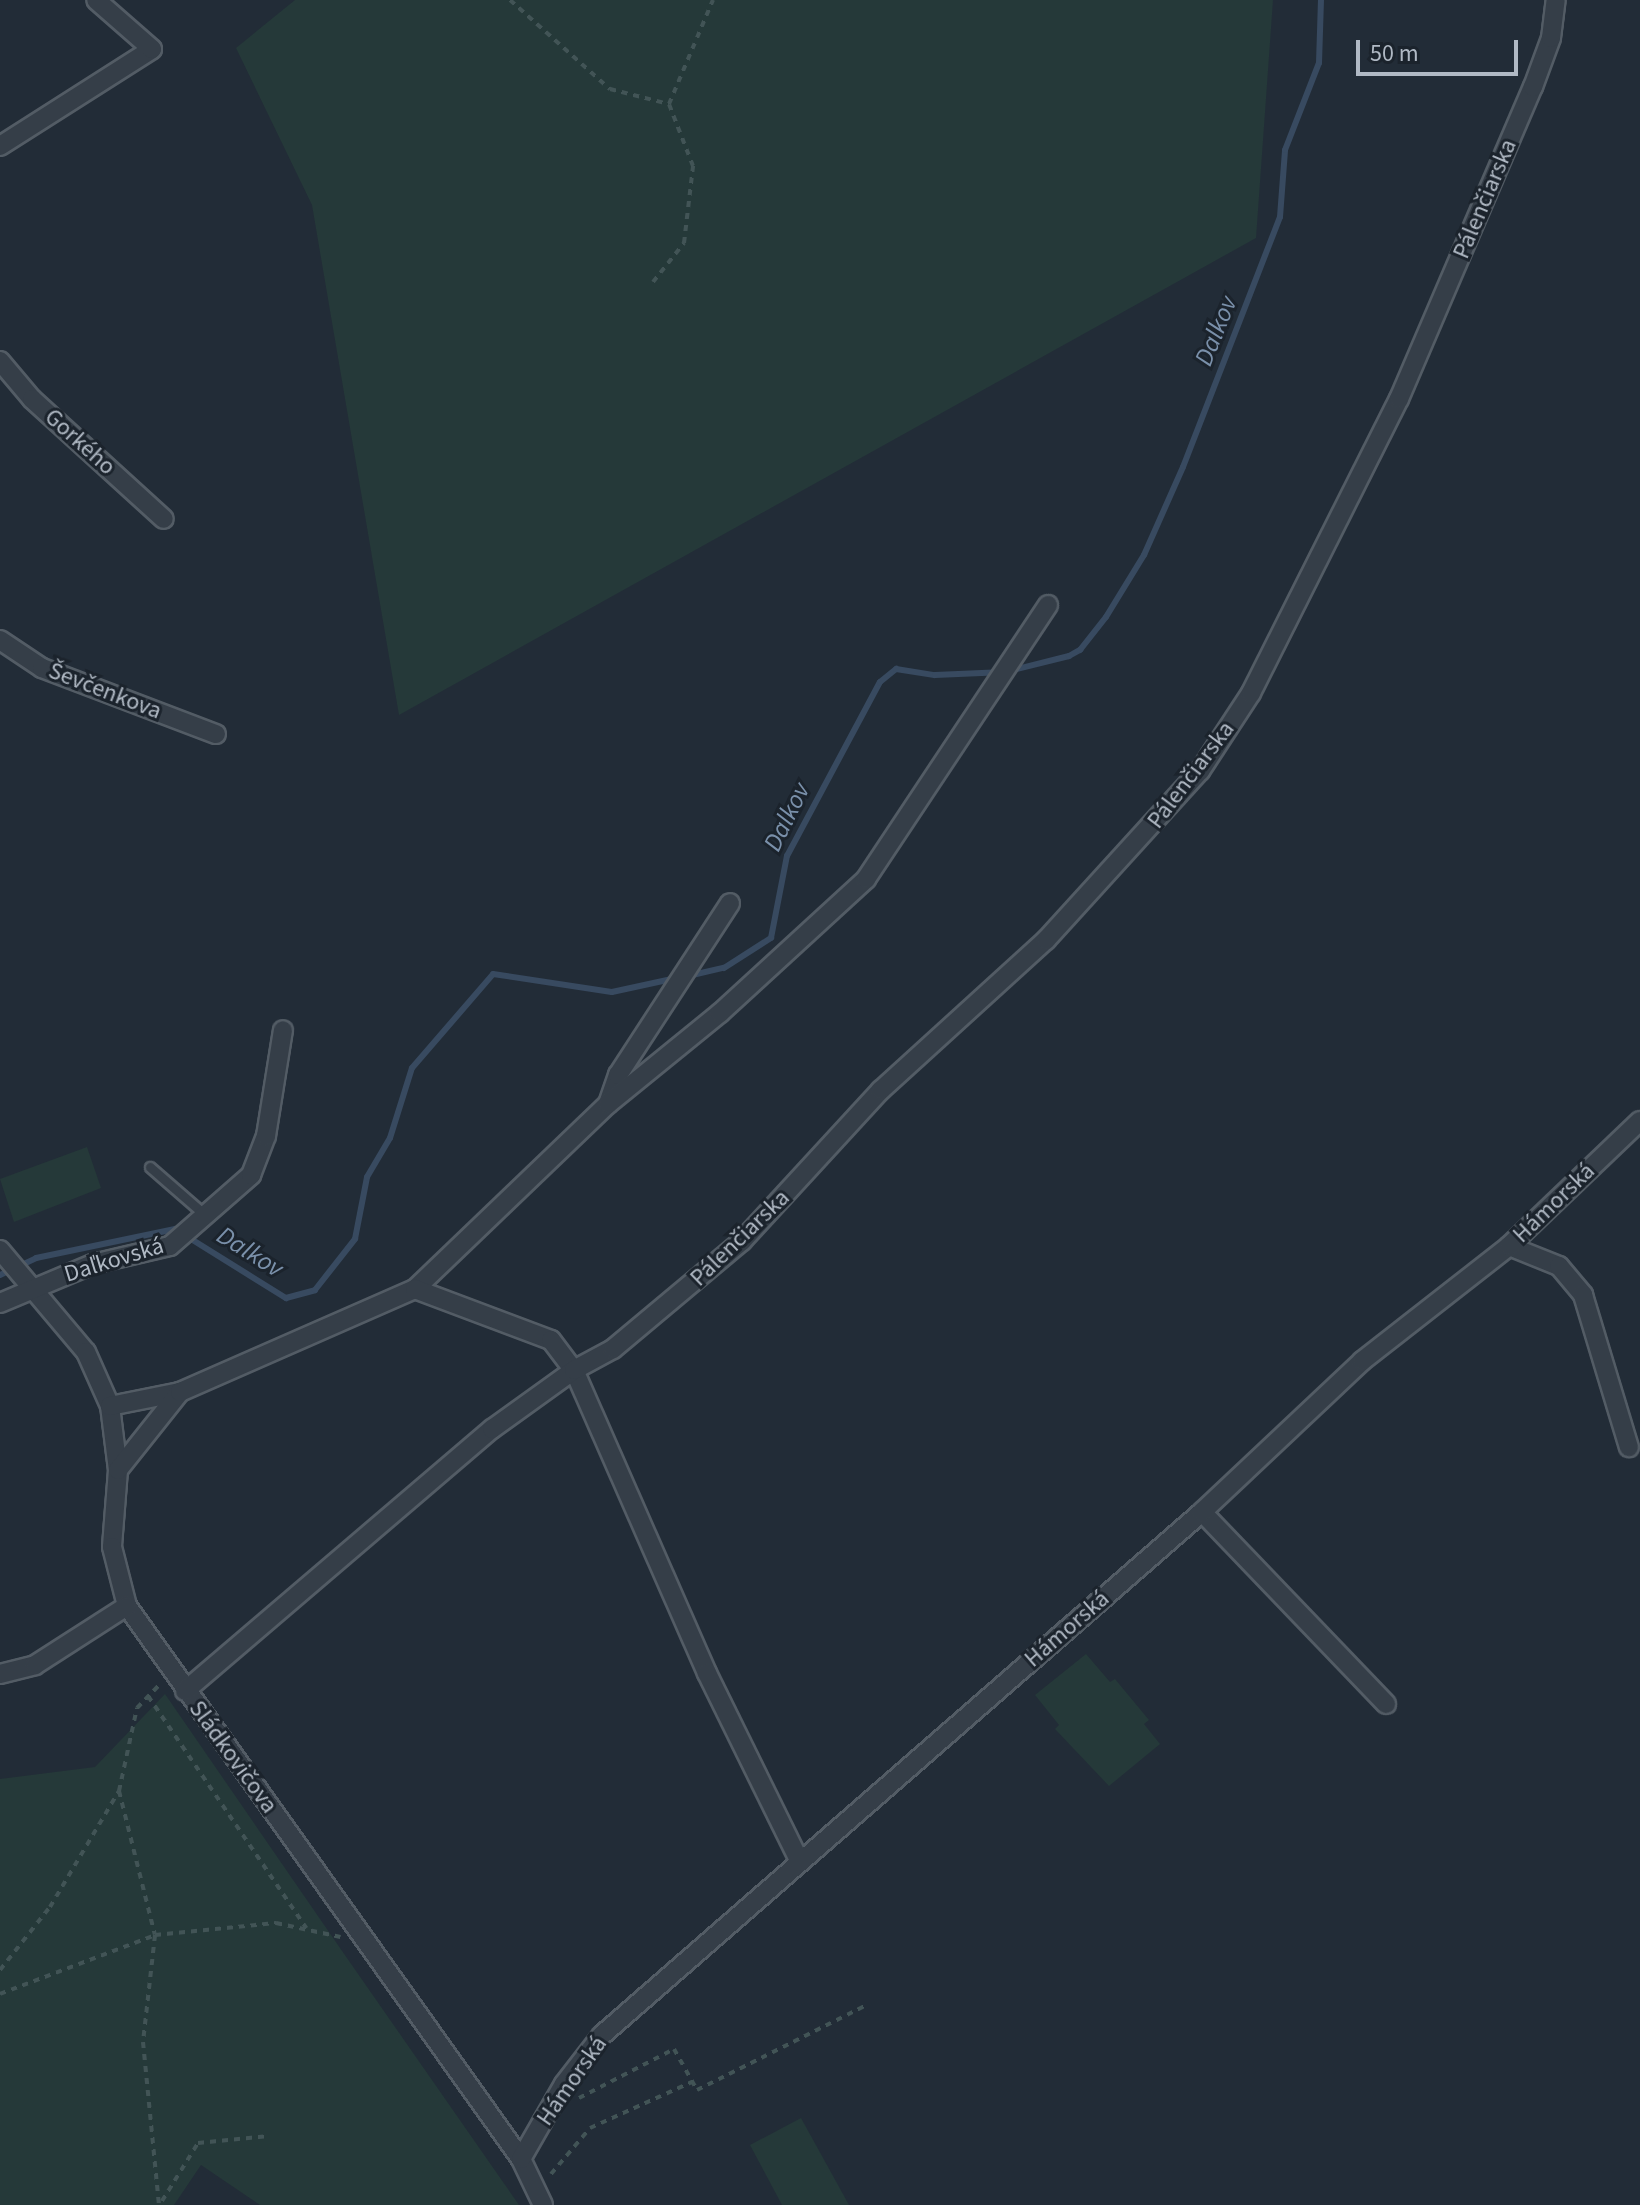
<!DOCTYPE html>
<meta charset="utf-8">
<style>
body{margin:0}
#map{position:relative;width:1640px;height:2205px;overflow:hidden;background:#222c37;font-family:"Source Sans 3",sans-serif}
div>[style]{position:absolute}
.green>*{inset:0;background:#253939}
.stream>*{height:6px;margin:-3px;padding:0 3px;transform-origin:3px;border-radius:3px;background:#384a60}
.path>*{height:4px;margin-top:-2px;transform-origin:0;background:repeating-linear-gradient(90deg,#425456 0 6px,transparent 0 12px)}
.roads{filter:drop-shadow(2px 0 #535c65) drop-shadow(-2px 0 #535c65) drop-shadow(0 2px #535c65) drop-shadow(0 -2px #535c65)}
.service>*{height:9px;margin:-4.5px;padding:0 4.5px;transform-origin:4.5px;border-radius:4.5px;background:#353e48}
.minor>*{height:18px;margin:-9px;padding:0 9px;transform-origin:9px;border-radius:9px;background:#353e48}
span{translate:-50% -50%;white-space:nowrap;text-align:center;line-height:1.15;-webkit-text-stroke:6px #1b232c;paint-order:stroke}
.street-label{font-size:24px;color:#b0b9c4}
.water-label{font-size:26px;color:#7a90aa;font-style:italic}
.scale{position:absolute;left:1356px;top:40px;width:162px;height:36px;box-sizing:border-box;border:4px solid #b0b9c4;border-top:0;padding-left:10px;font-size:24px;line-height:28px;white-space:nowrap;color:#b0b9c4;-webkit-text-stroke:6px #1b232c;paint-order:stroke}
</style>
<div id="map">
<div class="green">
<i style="clip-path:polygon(295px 0,1273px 0,1256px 238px,399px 715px,312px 205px,236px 48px)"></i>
<i style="clip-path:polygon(87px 1147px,101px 1188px,14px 1222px,0 1179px)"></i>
<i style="clip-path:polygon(1086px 1654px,1110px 1682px,1115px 1679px,1149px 1720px,1144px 1724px,1160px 1744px,1109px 1786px,1055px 1729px,1059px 1725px,1035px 1695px)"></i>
<i style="clip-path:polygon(165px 1694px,340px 1948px,519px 2205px,260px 2205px,201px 2165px,174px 2205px,0 2205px,0 1779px,95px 1767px)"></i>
<i style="clip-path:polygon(801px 2118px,849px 2205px,782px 2205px,750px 2145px)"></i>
</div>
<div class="stream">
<i style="left:688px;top:976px;width:37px;rotate:-13deg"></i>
<i style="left:724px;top:968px;width:56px;rotate:-32.6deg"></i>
<i style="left:771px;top:938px;width:84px;rotate:-79deg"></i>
<i style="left:787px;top:856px;width:197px;rotate:-61.9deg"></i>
<i style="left:880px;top:682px;width:21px;rotate:-39deg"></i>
<i style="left:896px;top:669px;width:39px;rotate:9deg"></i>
<i style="left:935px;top:675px;width:70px;rotate:-2.5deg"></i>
<i style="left:1005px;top:672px;width:66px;rotate:-14deg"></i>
<i style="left:1069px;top:656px;width:13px;rotate:-29deg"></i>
<i style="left:1080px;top:650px;width:42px;rotate:-51.8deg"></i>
<i style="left:1106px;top:617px;width:73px;rotate:-58.5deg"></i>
<i style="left:1144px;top:555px;width:96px;rotate:-66.1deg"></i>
<i style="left:1183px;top:467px;width:268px;rotate:-68.8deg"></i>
<i style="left:1280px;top:217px;width:67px;rotate:-85.7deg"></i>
<i style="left:1285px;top:150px;width:93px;rotate:-68.7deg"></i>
<i style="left:1319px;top:63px;width:63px;rotate:-88.2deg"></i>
<i style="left:0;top:1275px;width:40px;rotate:-25deg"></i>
<i style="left:36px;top:1258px;width:142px;rotate:-11.8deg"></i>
<i style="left:175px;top:1229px;width:131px;rotate:31.9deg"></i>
<i style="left:286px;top:1298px;width:30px;rotate:-15deg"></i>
<i style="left:315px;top:1290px;width:65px;rotate:-51.9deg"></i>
<i style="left:355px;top:1239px;width:63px;rotate:-79deg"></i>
<i style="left:367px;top:1177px;width:45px;rotate:-59.5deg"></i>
<i style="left:390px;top:1138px;width:73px;rotate:-72.6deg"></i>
<i style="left:412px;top:1068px;width:124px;rotate:-49.2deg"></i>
<i style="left:493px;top:974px;width:120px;rotate:8.6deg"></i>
<i style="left:612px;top:992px;width:66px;rotate:-12.2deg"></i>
</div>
<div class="path">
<i style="left:510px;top:0;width:134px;rotate:41.7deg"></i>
<i style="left:610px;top:89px;width:61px;rotate:14.3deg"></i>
<i style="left:653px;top:282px;width:50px;rotate:-51.5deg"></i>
<i style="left:684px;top:243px;width:78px;rotate:-83.3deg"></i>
<i style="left:693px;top:166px;width:66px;rotate:-111.2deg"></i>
<i style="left:669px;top:104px;width:113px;rotate:-67.1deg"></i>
<i style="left:148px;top:1696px;width:281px;rotate:55.7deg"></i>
<i style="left:119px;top:1791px;width:148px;rotate:76deg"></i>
<i style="left:155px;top:1935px;width:108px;rotate:96.4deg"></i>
<i style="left:143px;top:2042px;width:164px;rotate:84.4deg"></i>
<i style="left:0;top:1970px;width:80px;rotate:-51.6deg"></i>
<i style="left:50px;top:1907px;width:135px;rotate:-59.3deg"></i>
<i style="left:119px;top:1791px;width:85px;rotate:-77.8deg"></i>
<i style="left:137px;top:1708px;width:33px;rotate:-46deg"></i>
<i style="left:0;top:1994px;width:166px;rotate:-20.8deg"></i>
<i style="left:155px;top:1935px;width:122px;rotate:-5.7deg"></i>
<i style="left:276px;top:1923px;width:66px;rotate:12.3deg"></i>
<i style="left:579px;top:2098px;width:107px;rotate:-27.3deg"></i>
<i style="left:674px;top:2049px;width:47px;rotate:60.7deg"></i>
<i style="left:697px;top:2090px;width:188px;rotate:-26.6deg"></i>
<i style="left:551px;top:2174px;width:60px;rotate:-49.7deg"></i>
<i style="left:590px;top:2128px;width:112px;rotate:-24.3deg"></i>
<i style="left:162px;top:2201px;width:68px;rotate:-58.2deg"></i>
<i style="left:198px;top:2143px;width:71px;rotate:-5.6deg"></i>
</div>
<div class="roads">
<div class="service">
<i style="left:150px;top:1167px;width:73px;rotate:41.1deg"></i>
</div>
<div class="minor">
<i style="left:0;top:146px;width:180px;rotate:-32.5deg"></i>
<i style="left:152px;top:49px;width:74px;rotate:-138.8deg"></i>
<i style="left:0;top:361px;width:50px;rotate:49.9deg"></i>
<i style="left:32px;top:399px;width:178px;rotate:42.3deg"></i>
<i style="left:0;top:640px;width:50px;rotate:33.7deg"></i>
<i style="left:42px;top:668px;width:186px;rotate:20.8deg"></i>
<i style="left:608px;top:1104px;width:31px;rotate:-71deg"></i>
<i style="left:618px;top:1075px;width:205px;rotate:-56.9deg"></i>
<i style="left:1509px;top:1246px;width:54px;rotate:21.8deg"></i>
<i style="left:1559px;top:1266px;width:38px;rotate:50deg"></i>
<i style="left:1583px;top:1295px;width:159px;rotate:73.2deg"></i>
<i style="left:0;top:1250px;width:133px;rotate:49.9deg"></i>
<i style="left:86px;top:1352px;width:59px;rotate:66deg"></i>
<i style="left:110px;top:1406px;width:64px;rotate:82.9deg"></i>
<i style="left:118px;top:1470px;width:77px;rotate:94.5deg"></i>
<i style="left:112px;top:1547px;width:61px;rotate:75.7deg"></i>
<i style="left:127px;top:1606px;width:679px;rotate:54.53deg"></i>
<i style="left:521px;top:2159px;width:51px;rotate:64.4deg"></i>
<i style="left:415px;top:1289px;width:267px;rotate:-43.8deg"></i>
<i style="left:608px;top:1104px;width:144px;rotate:-39.1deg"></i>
<i style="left:720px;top:1013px;width:198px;rotate:-42.5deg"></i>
<i style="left:866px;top:879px;width:329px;rotate:-56.4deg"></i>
<i style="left:0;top:1303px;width:101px;rotate:-22.8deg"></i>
<i style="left:93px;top:1264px;width:79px;rotate:-13.2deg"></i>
<i style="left:170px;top:1246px;width:108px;rotate:-41.2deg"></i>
<i style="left:251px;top:1175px;width:42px;rotate:-69deg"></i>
<i style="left:266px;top:1136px;width:107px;rotate:-80.9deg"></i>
<i style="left:110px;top:1406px;width:71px;rotate:-11.3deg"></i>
<i style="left:118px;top:1470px;width:100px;rotate:-51.5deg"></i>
<i style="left:180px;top:1392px;width:257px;rotate:-23.7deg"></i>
<i style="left:415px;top:1289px;width:145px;rotate:20.6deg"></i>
<i style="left:551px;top:1340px;width:38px;rotate:53deg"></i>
<i style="left:574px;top:1370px;width:331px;rotate:66.3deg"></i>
<i style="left:707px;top:1673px;width:208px;rotate:63.8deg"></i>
<i style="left:1202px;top:1512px;width:266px;rotate:46.2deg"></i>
<i style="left:0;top:1674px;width:36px;rotate:-14deg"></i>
<i style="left:35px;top:1665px;width:109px;rotate:-32.7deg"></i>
<i style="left:185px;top:1691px;width:404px;rotate:-40.5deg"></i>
<i style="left:492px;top:1429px;width:101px;rotate:-35.7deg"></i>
<i style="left:574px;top:1370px;width:44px;rotate:-28.3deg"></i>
<i style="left:613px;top:1349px;width:168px;rotate:-39.9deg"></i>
<i style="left:742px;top:1241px;width:205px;rotate:-47.4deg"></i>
<i style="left:881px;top:1090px;width:223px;rotate:-42.3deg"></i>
<i style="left:1046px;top:940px;width:229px;rotate:-47.7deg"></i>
<i style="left:1200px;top:771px;width:93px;rotate:-56.8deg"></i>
<i style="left:1251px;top:693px;width:329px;rotate:-63.3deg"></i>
<i style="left:1399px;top:399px;width:340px;rotate:-66.8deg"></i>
<i style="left:1533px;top:87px;width:52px;rotate:-69.8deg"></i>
<i style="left:1551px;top:38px;width:38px;rotate:-83deg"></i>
<i style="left:521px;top:2159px;width:86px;rotate:-60.2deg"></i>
<i style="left:564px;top:2084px;width:62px;rotate:-52.2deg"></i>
<i style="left:602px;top:2035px;width:796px;rotate:-41.08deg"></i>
<i style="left:1202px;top:1512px;width:220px;rotate:-43.3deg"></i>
<i style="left:1362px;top:1361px;width:187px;rotate:-38deg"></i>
<i style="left:1509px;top:1246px;width:181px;rotate:-43.7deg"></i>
</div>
</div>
<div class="street-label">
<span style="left:1485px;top:199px;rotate:-67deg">Pálenčiarska</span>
<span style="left:80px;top:442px;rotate:42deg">Gorkého</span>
<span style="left:105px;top:691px;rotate:21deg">Ševčenkova</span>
<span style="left:1191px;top:775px;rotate:-53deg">Pálenčiarska</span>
<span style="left:1554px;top:1203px;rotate:-44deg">Hámorská</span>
<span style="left:740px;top:1238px;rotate:-44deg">Pálenčiarska</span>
<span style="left:114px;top:1260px;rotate:-17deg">Daľkovská</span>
<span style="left:1067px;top:1629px;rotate:-41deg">Hámorská</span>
<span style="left:233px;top:1757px;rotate:54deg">Sládkovičova</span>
<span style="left:572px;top:2081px;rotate:-55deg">Hámorská</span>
</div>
<div class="water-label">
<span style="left:1216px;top:331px;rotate:-68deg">Dalkov</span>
<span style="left:787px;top:817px;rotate:-64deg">Dalkov</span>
<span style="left:250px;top:1252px;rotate:32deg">Dalkov</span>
</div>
<div class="scale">50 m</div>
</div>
